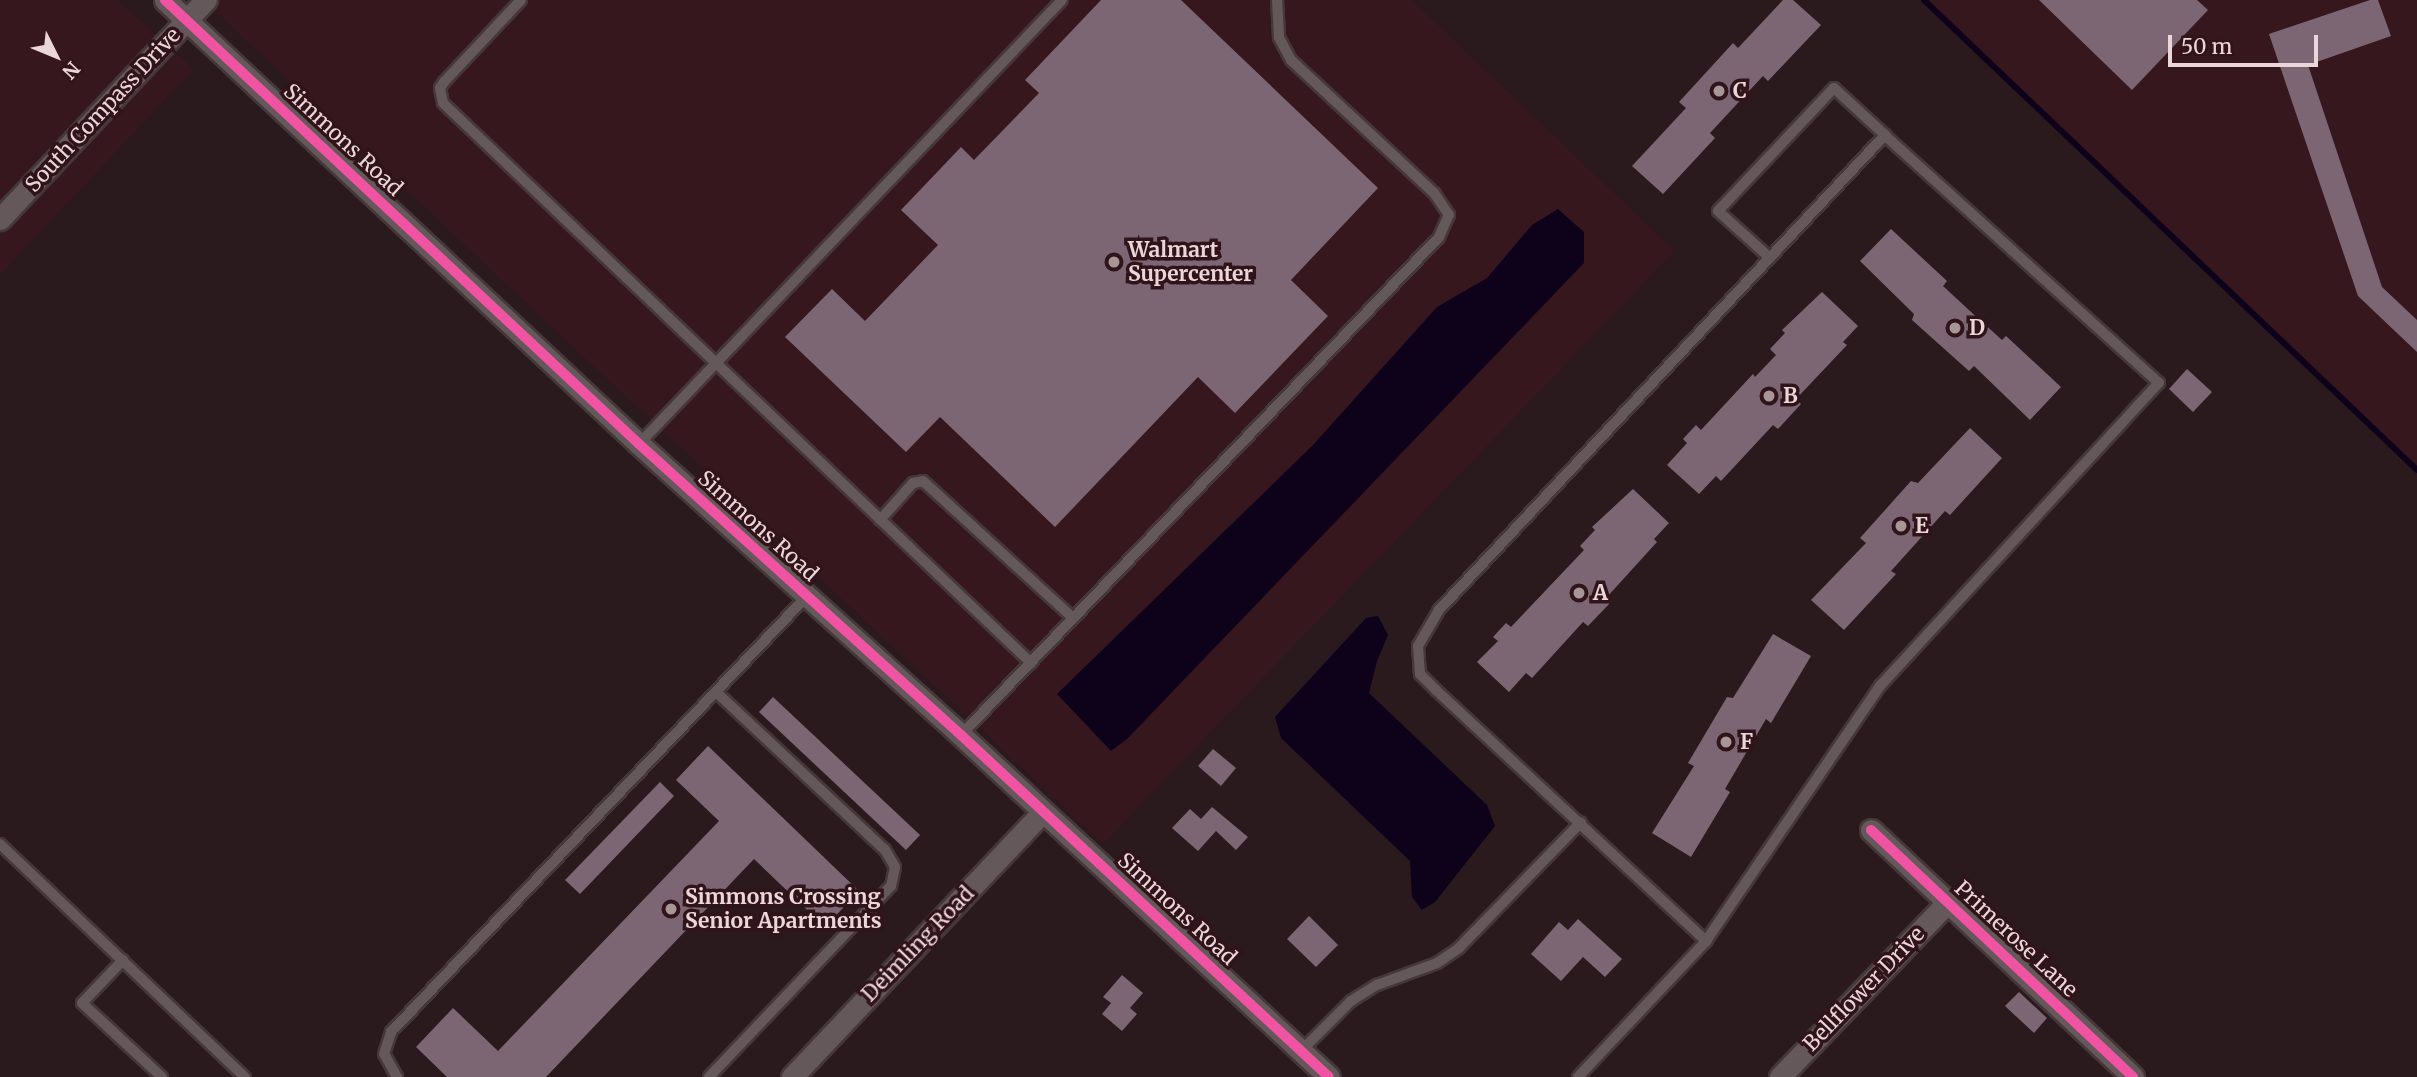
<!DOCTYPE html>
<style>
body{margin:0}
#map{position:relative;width:2417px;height:1077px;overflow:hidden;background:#2a1a1e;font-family:Merriweather,serif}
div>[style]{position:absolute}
.built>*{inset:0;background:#37171e}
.water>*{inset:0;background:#0e021b}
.stream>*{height:6px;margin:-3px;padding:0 3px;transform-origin:3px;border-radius:3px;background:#0e021b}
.building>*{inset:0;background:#7c6674}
.roads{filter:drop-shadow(2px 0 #45383a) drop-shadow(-2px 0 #45383a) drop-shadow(0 2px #45383a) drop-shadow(0 -2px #45383a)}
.service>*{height:10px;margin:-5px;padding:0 5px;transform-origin:5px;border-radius:5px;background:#65585a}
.minor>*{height:21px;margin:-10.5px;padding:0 10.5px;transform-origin:10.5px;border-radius:10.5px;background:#65585a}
.cycleway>*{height:10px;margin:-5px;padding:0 5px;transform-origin:5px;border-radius:5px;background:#f153a3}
.dots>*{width:19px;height:19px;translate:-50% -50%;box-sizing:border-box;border:4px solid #30141a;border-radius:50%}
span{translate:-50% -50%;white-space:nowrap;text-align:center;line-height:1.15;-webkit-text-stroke:7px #30141a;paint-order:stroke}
.poi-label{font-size:21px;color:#ebd7da;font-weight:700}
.left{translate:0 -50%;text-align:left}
.street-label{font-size:21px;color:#ebd7da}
.north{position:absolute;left:21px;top:21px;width:70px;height:70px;-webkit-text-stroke:5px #30141a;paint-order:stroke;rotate:133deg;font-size:19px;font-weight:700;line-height:28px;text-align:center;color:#ebd7da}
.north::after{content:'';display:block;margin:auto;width:24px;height:32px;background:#ebd7da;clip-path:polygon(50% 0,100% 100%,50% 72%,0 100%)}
.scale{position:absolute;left:2168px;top:35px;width:150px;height:32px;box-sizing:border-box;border:4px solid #ebd7da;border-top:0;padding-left:9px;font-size:21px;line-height:24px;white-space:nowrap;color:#ebd7da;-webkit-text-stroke:5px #30141a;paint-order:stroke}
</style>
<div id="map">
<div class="built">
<i style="clip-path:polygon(0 0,118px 0,194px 69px,0 275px)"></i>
<i style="clip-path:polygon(203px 0,1412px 0,1675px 251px,1103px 844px)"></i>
<i style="clip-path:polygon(1924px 0,2417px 0,2417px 470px)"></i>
</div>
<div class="water">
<i style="clip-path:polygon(1558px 209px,1584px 232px,1584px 263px,1127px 739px,1111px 751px,1057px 694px,1313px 445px,1437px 307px,1487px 278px,1532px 225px)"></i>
<i style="clip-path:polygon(1378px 616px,1388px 635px,1377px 661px,1369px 693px,1487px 805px,1495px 826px,1435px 902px,1422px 910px,1412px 897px,1410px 861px,1281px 738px,1275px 717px,1366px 618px)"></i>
</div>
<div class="stream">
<i style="left:1924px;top:0;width:681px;rotate:43.63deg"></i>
</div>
<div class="building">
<i style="clip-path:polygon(1101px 0,1181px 0,1378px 188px,1291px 280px,1328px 316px,1235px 413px,1198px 377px,1055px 527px,940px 417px,906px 452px,785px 337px,832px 289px,865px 321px,938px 245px,901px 210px,961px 147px,974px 160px,1039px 93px,1025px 80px)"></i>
<i style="clip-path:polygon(1783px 0,1793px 0,1821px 25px,1768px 81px,1763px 76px,1710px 133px,1715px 138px,1663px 194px,1632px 166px,1686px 108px,1679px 102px,1733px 43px,1738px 48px)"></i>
<i style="clip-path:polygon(2039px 0,2197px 0,2208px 10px,2132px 90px)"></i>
<i style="clip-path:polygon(2370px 0,2378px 0,2391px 36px,2308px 65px,2382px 287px,2417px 320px,2417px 352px,2358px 296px,2269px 34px)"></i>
<i style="clip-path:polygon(1891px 229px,1947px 281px,1943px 286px,1970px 311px,2002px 340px,2006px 336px,2061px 387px,2030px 420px,1974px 366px,1969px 371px,1912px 320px,1914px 314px,1860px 261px)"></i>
<i style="clip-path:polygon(1822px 292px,1858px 326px,1843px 342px,1847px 345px,1796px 399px,1801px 404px,1778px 429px,1773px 425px,1721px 481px,1716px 476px,1699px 494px,1667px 465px,1687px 443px,1683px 439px,1696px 425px,1701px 430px,1753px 374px,1755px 377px,1776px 355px,1770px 349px,1785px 333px,1782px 330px)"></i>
<i style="clip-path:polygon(2187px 369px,2212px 392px,2193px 412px,2169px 389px)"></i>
<i style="clip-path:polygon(1970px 428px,2002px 458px,1950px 515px,1945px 511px,1891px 571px,1896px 574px,1844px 630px,1811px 600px,1866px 543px,1860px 538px,1911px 481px,1918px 483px)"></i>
<i style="clip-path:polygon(1633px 489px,1669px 523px,1654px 539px,1657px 542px,1607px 597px,1612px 601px,1588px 626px,1583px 622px,1532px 678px,1526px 673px,1509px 692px,1477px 662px,1498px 641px,1493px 637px,1506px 623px,1511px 627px,1584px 550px,1580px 546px,1595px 530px,1592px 527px)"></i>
<i style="clip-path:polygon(1773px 634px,1811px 656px,1771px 723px,1766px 719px,1725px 789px,1730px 792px,1691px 857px,1652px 833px,1694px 766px,1688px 763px,1727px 697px,1733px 698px)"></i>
<i style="clip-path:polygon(773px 697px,920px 835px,906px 850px,759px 712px)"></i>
<i style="clip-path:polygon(708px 746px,859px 891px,825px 927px,754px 859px,546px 1077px,447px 1077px,416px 1047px,453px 1008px,498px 1051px,719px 821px,676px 780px)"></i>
<i style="clip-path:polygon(1213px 749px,1236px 768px,1221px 786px,1198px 766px)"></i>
<i style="clip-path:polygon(660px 782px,674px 796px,580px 894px,565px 880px)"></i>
<i style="clip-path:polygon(1212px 807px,1248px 837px,1236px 850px,1216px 831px,1198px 851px,1172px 828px,1190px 809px,1201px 819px)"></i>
<i style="clip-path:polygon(1309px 916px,1338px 945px,1316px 967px,1287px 939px)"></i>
<i style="clip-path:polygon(1578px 919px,1622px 959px,1605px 977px,1583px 957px,1561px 981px,1531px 954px,1559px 922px,1568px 930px)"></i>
<i style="clip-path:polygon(1122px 975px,1143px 993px,1130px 1008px,1137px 1014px,1122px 1031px,1102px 1014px,1111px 1003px,1103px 997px)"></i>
<i style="clip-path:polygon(2019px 992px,2047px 1018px,2034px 1033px,2005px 1006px)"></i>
</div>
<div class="roads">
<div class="service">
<i style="left:521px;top:0;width:112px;rotate:133.2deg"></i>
<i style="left:444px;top:82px;width:7px;rotate:124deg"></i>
<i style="left:440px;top:88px;width:15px;rotate:79deg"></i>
<i style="left:443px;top:103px;width:812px;rotate:43.6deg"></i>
<i style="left:1770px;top:258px;width:70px;rotate:-137.9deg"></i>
<i style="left:1718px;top:211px;width:169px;rotate:-46.7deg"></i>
<i style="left:1834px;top:88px;width:69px;rotate:42.7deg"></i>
<i style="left:639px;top:444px;width:613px;rotate:-46.39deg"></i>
<i style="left:880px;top:520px;width:50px;rotate:-48.3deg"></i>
<i style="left:913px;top:483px;width:10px;rotate:-11deg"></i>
<i style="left:923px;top:481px;width:203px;rotate:42.4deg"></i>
<i style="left:961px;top:735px;width:690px;rotate:-46.17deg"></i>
<i style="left:1439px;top:237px;width:24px;rotate:-66deg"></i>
<i style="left:1449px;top:215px;width:27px;rotate:-124deg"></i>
<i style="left:1434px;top:193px;width:195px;rotate:-137.1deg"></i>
<i style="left:1291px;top:60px;width:26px;rotate:-118deg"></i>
<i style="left:1279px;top:37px;width:37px;rotate:-93deg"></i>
<i style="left:0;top:844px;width:338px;rotate:43.6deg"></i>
<i style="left:123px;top:960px;width:59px;rotate:133.6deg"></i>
<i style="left:82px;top:1003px;width:109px;rotate:42.8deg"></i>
<i style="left:1301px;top:1051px;width:71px;rotate:-45deg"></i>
<i style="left:1351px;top:1001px;width:31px;rotate:-32deg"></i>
<i style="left:1377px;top:985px;width:64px;rotate:-20.1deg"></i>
<i style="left:1437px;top:963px;width:27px;rotate:-34deg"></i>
<i style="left:1459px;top:948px;width:175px;rotate:-45.9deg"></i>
<i style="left:397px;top:1077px;width:26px;rotate:-119deg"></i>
<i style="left:384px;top:1054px;width:23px;rotate:-72deg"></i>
<i style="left:391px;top:1032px;width:603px;rotate:-46.34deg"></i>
<i style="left:709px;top:1077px;width:264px;rotate:-46.4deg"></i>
<i style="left:891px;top:886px;width:19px;rotate:-78deg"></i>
<i style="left:895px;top:867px;width:20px;rotate:-120deg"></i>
<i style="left:885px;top:850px;width:230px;rotate:-136.9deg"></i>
<i style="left:1578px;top:1077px;width:187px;rotate:-46.7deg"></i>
<i style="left:1706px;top:941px;width:309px;rotate:-55.7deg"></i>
<i style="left:1880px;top:686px;width:412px;rotate:-47.4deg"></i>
<i style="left:2159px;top:383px;width:370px;rotate:-137.9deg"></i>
<i style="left:1885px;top:135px;width:652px;rotate:133.2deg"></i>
<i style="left:1439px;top:610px;width:42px;rotate:120.3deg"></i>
<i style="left:1418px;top:646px;width:28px;rotate:86deg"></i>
<i style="left:1420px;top:674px;width:23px;rotate:45deg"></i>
<i style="left:1436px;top:690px;width:369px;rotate:42.9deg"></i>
</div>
<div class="minor">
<i style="left:165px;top:0;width:649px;rotate:43.13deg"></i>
<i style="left:639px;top:444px;width:434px;rotate:42.1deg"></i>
<i style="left:961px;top:735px;width:502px;rotate:42.9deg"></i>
<i style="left:0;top:219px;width:301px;rotate:-46.8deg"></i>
<i style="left:1871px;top:830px;width:360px;rotate:43.3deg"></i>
<i style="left:792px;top:1077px;width:365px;rotate:-46.6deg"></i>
<i style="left:1780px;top:1077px;width:243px;rotate:-46.2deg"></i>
</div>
</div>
<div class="cycleway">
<i style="left:165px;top:0;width:649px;rotate:43.13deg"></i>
<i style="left:639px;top:444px;width:434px;rotate:42.1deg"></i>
<i style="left:961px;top:735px;width:502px;rotate:42.9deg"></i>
<i style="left:1871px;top:830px;width:360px;rotate:43.3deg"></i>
</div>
<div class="dots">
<i style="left:1719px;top:91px;background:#a79598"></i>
<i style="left:1114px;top:262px;background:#a79598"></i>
<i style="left:1955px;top:328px;background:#a79598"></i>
<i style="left:1769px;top:396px;background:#a79598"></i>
<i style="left:1901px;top:526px;background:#a79598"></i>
<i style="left:1579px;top:593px;background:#a79598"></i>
<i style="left:1726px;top:742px;background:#a79598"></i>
<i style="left:671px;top:909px;background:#a79598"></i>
</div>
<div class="poi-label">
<span class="left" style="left:1733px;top:91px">C</span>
<span class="left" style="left:1128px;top:262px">Walmart<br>Supercenter</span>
<span class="left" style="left:1969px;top:328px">D</span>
<span class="left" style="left:1783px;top:396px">B</span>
<span class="left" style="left:1915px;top:526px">E</span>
<span class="left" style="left:1593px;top:593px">A</span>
<span class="left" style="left:1740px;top:742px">F</span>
<span class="left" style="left:685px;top:909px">Simmons Crossing<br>Senior Apartments</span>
</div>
<div class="street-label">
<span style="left:103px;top:110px;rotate:-47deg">South Compass Drive</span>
<span style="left:343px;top:140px;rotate:43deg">Simmons Road</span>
<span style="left:758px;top:526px;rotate:42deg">Simmons Road</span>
<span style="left:1177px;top:909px;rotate:43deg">Simmons Road</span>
<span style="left:2016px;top:939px;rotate:43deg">Primerose Lane</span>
<span style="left:918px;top:944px;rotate:-46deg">Deimling Road</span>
<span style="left:1864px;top:989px;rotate:-46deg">Bellflower Drive</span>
</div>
<div class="north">N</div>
<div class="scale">50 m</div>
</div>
